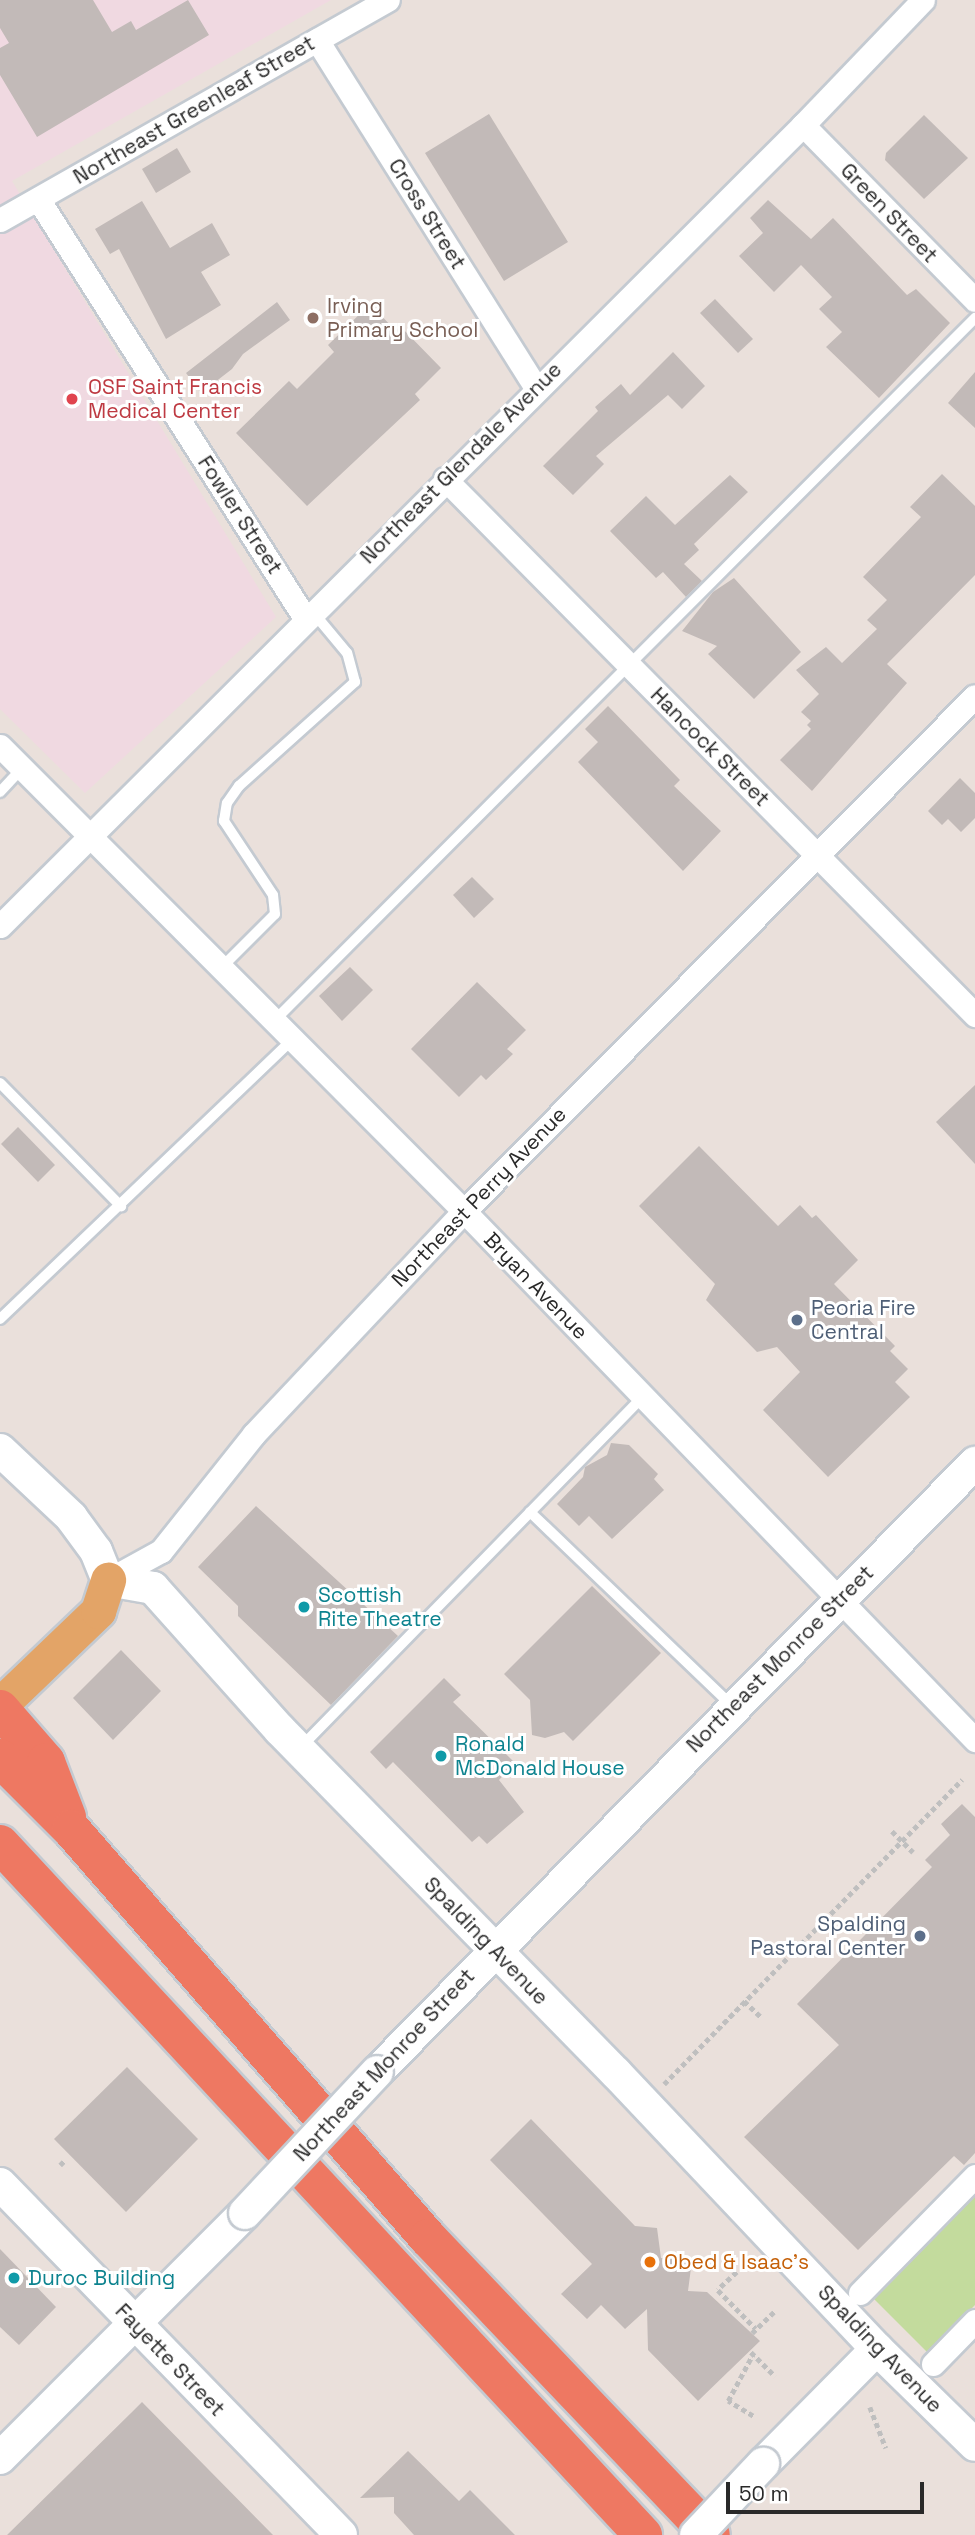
<!DOCTYPE html>
<style>
body{margin:0}
#map{position:relative;width:975px;height:2535px;overflow:hidden;background:#eae0db;font-family:"Space Grotesk",sans-serif}
div>[style]{position:absolute}
.medical>*{inset:0;background:#f0d9e1}
.green>*{inset:0;background:#c3db9d}
.building>*{inset:0;background:#c2bab8}
.path>*{height:4.5px;margin-top:-2.25px;transform-origin:0;background:repeating-linear-gradient(90deg,#bfbfbf 0 5px,transparent 0 8.5px)}
.roads{filter:drop-shadow(2px 0 #c4cad1) drop-shadow(-2px 0 #c4cad1) drop-shadow(0 2px #c4cad1) drop-shadow(0 -2px #c4cad1)}
.lane>*{height:10px;margin:-5px;padding:0 5px;transform-origin:5px;border-radius:5px;background:#fff}
.street>*{height:23px;margin:-11.5px;padding:0 11.5px;transform-origin:11.5px;border-radius:11.5px;background:#fff}
.secondary>*{height:32px;margin:-16px;padding:0 16px;transform-origin:16px;border-radius:16px;background:#fff}
.primary>*{height:35px;margin:-17.5px;padding:0 17.5px;transform-origin:17.5px;border-radius:17.5px;background:#e3a467}
.highway>*{height:38px;margin:-19px;padding:0 19px;transform-origin:19px;border-radius:19px;background:#ee7862}
.bridges{filter:drop-shadow(2px 0 #c4cad1) drop-shadow(-2px 0 #c4cad1) drop-shadow(0 2px #c4cad1) drop-shadow(0 -2px #c4cad1)}
.secondary-bridge>*{height:32px;margin:-16px;padding:0 16px;transform-origin:16px;border-radius:16px;background:#fff}
.dots>*{width:19px;height:19px;translate:-50% -50%;box-sizing:border-box;border:4px solid #fff;border-radius:50%}
span{translate:-50% -50%;white-space:nowrap;text-align:center;line-height:1.15;-webkit-text-stroke:6px #fff;paint-order:stroke}
.street-label{font-size:21px;color:#292929}
.education-label{font-size:21px;color:#785e54}
.left{translate:0 -50%;text-align:left}
.health-label{font-size:21px;color:#be3a42}
.service-label{font-size:21px;color:#4e5e75}
.right{translate:-100% -50%;text-align:right}
.culture-label{font-size:21px;color:#0d838f}
.food-label{font-size:21px;color:#c56008}
.scale{position:absolute;left:726px;top:2482px;width:198px;height:32px;box-sizing:border-box;border:4px solid #292929;border-top:0;padding-left:9px;font-size:21px;line-height:24px;white-space:nowrap;color:#292929;-webkit-text-stroke:5px #fff;paint-order:stroke}
</style>
<div id="map">
<div class="medical">
<i style="clip-path:polygon(0 0,331px 0,12px 181px,276px 617px,85px 793px,0 709px)"></i>
</div>
<div class="green">
<i style="clip-path:polygon(975px 2193px,975px 2305px,928px 2353px,872px 2297px)"></i>
</div>
<div class="building">
<i style="clip-path:polygon(0 0,93px 0,112px 32px,131px 21px,136px 30px,188px 0,209px 35px,37px 137px,0 75px,0 48px,9px 43px,0 28px)"></i>
<i style="clip-path:polygon(489px 114px,568px 242px,504px 281px,425px 153px)"></i>
<i style="clip-path:polygon(924px 115px,968px 158px,924px 199px,885px 160px,886px 153px)"></i>
<i style="clip-path:polygon(177px 148px,191px 172px,156px 193px,142px 169px)"></i>
<i style="clip-path:polygon(768px 200px,811px 239px,833px 218px,907px 295px,916px 289px,950px 323px,879px 398px,826px 347px,842px 332px,819px 309px,832px 297px,801px 265px,774px 292px,739px 256px,763px 233px,750px 218px)"></i>
<i style="clip-path:polygon(142px 201px,170px 248px,212px 223px,230px 255px,201px 272px,221px 305px,166px 339px,119px 249px,110px 254px,95px 229px)"></i>
<i style="clip-path:polygon(715px 299px,753px 339px,738px 353px,700px 313px)"></i>
<i style="clip-path:polygon(277px 302px,290px 320px,243px 354px,232px 369px,201px 393px,186px 373px)"></i>
<i style="clip-path:polygon(370px 304px,396px 331px,400px 326px,441px 368px,415px 394px,420px 400px,307px 506px,236px 433px,289px 381px,297px 389px,334px 352px,328px 345px)"></i>
<i style="clip-path:polygon(673px 352px,705px 386px,682px 409px,668px 395px,596px 456px,604px 464px,573px 495px,543px 466px,598px 411px,595px 407px,621px 384px,630px 395px)"></i>
<i style="clip-path:polygon(975px 372px,975px 428px,948px 403px)"></i>
<i style="clip-path:polygon(942px 474px,975px 506px,975px 575px,887px 664px,907px 683px,812px 791px,780px 760px,811px 729px,807px 725px,811px 721px,801px 712px,819px 694px,796px 670px,826px 647px,842px 663px,877px 629px,867px 620px,887px 600px,863px 577px,921px 517px,910px 507px)"></i>
<i style="clip-path:polygon(730px 475px,748px 492px,694px 544px,699px 550px,684px 564px,702px 581px,686px 597px,663px 572px,656px 578px,610px 531px,646px 496px,675px 525px)"></i>
<i style="clip-path:polygon(734px 578px,801px 652px,754px 699px,708px 654px,717px 646px,682px 631px,713px 592px)"></i>
<i style="clip-path:polygon(608px 706px,680px 780px,674px 786px,721px 831px,683px 871px,578px 762px,598px 742px,585px 729px)"></i>
<i style="clip-path:polygon(960px 778px,975px 793px,975px 818px,961px 832px,948px 819px,942px 825px,928px 811px)"></i>
<i style="clip-path:polygon(472px 877px,494px 899px,474px 918px,453px 895px)"></i>
<i style="clip-path:polygon(350px 967px,373px 990px,342px 1021px,319px 996px)"></i>
<i style="clip-path:polygon(477px 982px,526px 1030px,507px 1049px,513px 1054px,486px 1080px,481px 1075px,459px 1097px,411px 1049px)"></i>
<i style="clip-path:polygon(975px 1085px,975px 1164px,936px 1122px)"></i>
<i style="clip-path:polygon(18px 1127px,55px 1165px,38px 1182px,1px 1144px)"></i>
<i style="clip-path:polygon(699px 1146px,778px 1226px,800px 1205px,812px 1218px,816px 1215px,858px 1260px,834px 1284px,895px 1346px,890px 1351px,908px 1369px,895px 1382px,910px 1397px,828px 1477px,763px 1410px,800px 1372px,777px 1347px,757px 1352px,706px 1300px,715px 1284px,639px 1206px)"></i>
<i style="clip-path:polygon(611px 1443px,629px 1445px,658px 1474px,654px 1479px,664px 1490px,612px 1539px,589px 1516px,579px 1526px,557px 1504px,583px 1477px,585px 1467px,607px 1455px)"></i>
<i style="clip-path:polygon(256px 1506px,398px 1636px,331px 1705px,238px 1616px,238px 1606px,198px 1567px)"></i>
<i style="clip-path:polygon(592px 1586px,661px 1653px,573px 1741px,564px 1732px,545px 1738px,532px 1735px,530px 1700px,504px 1674px)"></i>
<i style="clip-path:polygon(121px 1650px,161px 1691px,113px 1740px,73px 1698px)"></i>
<i style="clip-path:polygon(444px 1678px,461px 1695px,453px 1702px,515px 1763px,499px 1780px,524px 1812px,487px 1844px,479px 1836px,472px 1842px,393px 1762px,386px 1769px,370px 1752px)"></i>
<i style="clip-path:polygon(962px 1804px,975px 1817px,975px 2153px,964px 2165px,954px 2156px,858px 2250px,744px 2137px,839px 2045px,797px 2004px,932px 1867px,925px 1860px,950px 1835px,941px 1824px)"></i>
<i style="clip-path:polygon(127px 2067px,198px 2139px,126px 2212px,54px 2139px)"></i>
<i style="clip-path:polygon(531px 2119px,635px 2226px,657px 2228px,661px 2258px,687px 2257px,691px 2268px,688px 2291px,707px 2292px,760px 2341px,698px 2401px,648px 2350px,647px 2309px,625px 2329px,601px 2305px,587px 2319px,561px 2294px,592px 2264px,490px 2160px)"></i>
<i style="clip-path:polygon(0 2249px,56px 2307px,19px 2345px,0 2327px)"></i>
<i style="clip-path:polygon(142px 2402px,273px 2535px,7px 2535px,131px 2413px)"></i>
<i style="clip-path:polygon(408px 2451px,459px 2501px,470px 2490px,515px 2535px,414px 2535px,394px 2513px,394px 2497px,360px 2498px)"></i>
</div>
<div class="path">
<i style="left:892px;top:1831px;width:30px;rotate:45deg"></i>
<i style="left:744px;top:2001px;width:23px;rotate:43deg"></i>
<i style="left:664px;top:2084px;width:426px;rotate:-45.6deg"></i>
<i style="left:60px;top:2165px;width:7px;rotate:-45deg"></i>
<i style="left:737px;top:2272px;width:26px;rotate:137deg"></i>
<i style="left:718px;top:2290px;width:54px;rotate:45.7deg"></i>
<i style="left:752px;top:2333px;width:32px;rotate:-44deg"></i>
<i style="left:751px;top:2352px;width:34px;rotate:45deg"></i>
<i style="left:870px;top:2407px;width:44px;rotate:68.7deg"></i>
<i style="left:753px;top:2416px;width:29px;rotate:-149deg"></i>
<i style="left:728px;top:2401px;width:53px;rotate:-62deg"></i>
</div>
<div class="roads">
<div class="lane">
<i style="left:0;top:792px;width:33px;rotate:-47deg"></i>
<i style="left:221px;top:968px;width:76px;rotate:-45deg"></i>
<i style="left:275px;top:914px;width:19px;rotate:-96deg"></i>
<i style="left:273px;top:895px;width:89px;rotate:-123.5deg"></i>
<i style="left:224px;top:821px;width:18px;rotate:-81deg"></i>
<i style="left:227px;top:803px;width:21px;rotate:-55deg"></i>
<i style="left:239px;top:786px;width:156px;rotate:-41.9deg"></i>
<i style="left:355px;top:682px;width:30px;rotate:-105deg"></i>
<i style="left:347px;top:653px;width:55px;rotate:-129.8deg"></i>
<i style="left:274px;top:1021px;width:993px;rotate:-45.08deg"></i>
<i style="left:0;top:1083px;width:173px;rotate:45.5deg"></i>
<i style="left:0;top:1319px;width:405px;rotate:-43.7deg"></i>
<i style="left:530px;top:1512px;width:280px;rotate:43.8deg"></i>
<i style="left:301px;top:1747px;width:489px;rotate:-45.7deg"></i>
</div>
<div class="street">
<i style="left:317px;top:40px;width:411px;rotate:57.8deg"></i>
<i style="left:803px;top:125px;width:245px;rotate:45.5deg"></i>
<i style="left:38px;top:199px;width:497px;rotate:57.5deg"></i>
<i style="left:0;top:220px;width:446px;rotate:-29.6deg"></i>
<i style="left:445px;top:479px;width:754px;rotate:45.32deg"></i>
<i style="left:0;top:746px;width:657px;rotate:45.06deg"></i>
<i style="left:464px;top:1211px;width:736px;rotate:45.99deg"></i>
<i style="left:0;top:926px;width:1134px;rotate:-44.93deg"></i>
<i style="left:803px;top:125px;width:173px;rotate:-46.2deg"></i>
<i style="left:108px;top:1580px;width:60px;rotate:-28.7deg"></i>
<i style="left:161px;top:1551px;width:149px;rotate:-51.5deg"></i>
<i style="left:254px;top:1434px;width:306px;rotate:-46.7deg"></i>
<i style="left:464px;top:1211px;width:725px;rotate:-45.22deg"></i>
<i style="left:860px;top:2293px;width:164px;rotate:-45.5deg"></i>
<i style="left:933px;top:2364px;width:60px;rotate:-45.7deg"></i>
</div>
<div class="secondary">
<i style="left:0;top:1450px;width:98px;rotate:43.3deg"></i>
<i style="left:71px;top:1517px;width:42px;rotate:53.7deg"></i>
<i style="left:96px;top:1551px;width:31px;rotate:68deg"></i>
<i style="left:108px;top:1580px;width:46px;rotate:10.1deg"></i>
<i style="left:153px;top:1588px;width:191px;rotate:48.2deg"></i>
<i style="left:280px;top:1730px;width:480px;rotate:45.6deg"></i>
<i style="left:616px;top:2073px;width:380px;rotate:46.6deg"></i>
<i style="left:877px;top:2349px;width:137px;rotate:44.4deg"></i>
<i style="left:377px;top:2072px;width:854px;rotate:-45.52deg"></i>
<i style="left:0;top:2184px;width:489px;rotate:45.8deg"></i>
<i style="left:0;top:2458px;width:346px;rotate:-45deg"></i>
<i style="left:763px;top:2464px;width:162px;rotate:-45.3deg"></i>
</div>
<div class="primary">
<i style="left:0;top:1705px;width:136px;rotate:-43.8deg"></i>
<i style="left:98px;top:1611px;width:33px;rotate:-72deg"></i>
</div>
<div class="highway">
<i style="left:0;top:1709px;width:70px;rotate:49deg"></i>
<i style="left:46px;top:1762px;width:59px;rotate:69.1deg"></i>
<i style="left:0;top:1758px;width:100px;rotate:45deg"></i>
<i style="left:71px;top:1829px;width:543px;rotate:48.88deg"></i>
<i style="left:428px;top:2238px;width:410px;rotate:46.4deg"></i>
<i style="left:0;top:1844px;width:944px;rotate:47.06deg"></i>
</div>
</div>
<div class="bridges">
<div class="secondary-bridge">
<i style="left:245px;top:2213px;width:193px;rotate:-46.9deg"></i>
<i style="left:696px;top:2535px;width:98px;rotate:-46.7deg"></i>
</div>
</div>
<div class="dots">
<i style="left:313px;top:318px;background:#8d6e63"></i>
<i style="left:72px;top:399px;background:#e0444e"></i>
<i style="left:797px;top:1320px;background:#5c6f8a"></i>
<i style="left:304px;top:1607px;background:#0f9aa8"></i>
<i style="left:441px;top:1756px;background:#0f9aa8"></i>
<i style="left:920px;top:1936px;background:#5c6f8a"></i>
<i style="left:650px;top:2262px;background:#e8710a"></i>
<i style="left:14px;top:2278px;background:#0f9aa8"></i>
</div>
<div class="street-label">
<span style="left:194px;top:110px;rotate:-30deg">Northeast Greenleaf Street</span>
<span style="left:889px;top:213px;rotate:46deg">Green Street</span>
<span style="left:427px;top:214px;rotate:58deg">Cross Street</span>
<span style="left:461px;top:463px;rotate:-45deg">Northeast Glendale Avenue</span>
<span style="left:240px;top:515px;rotate:57deg">Fowler Street</span>
<span style="left:710px;top:747px;rotate:45deg">Hancock Street</span>
<span style="left:479px;top:1197px;rotate:-46deg">Northeast Perry Avenue</span>
<span style="left:536px;top:1286px;rotate:46deg">Bryan Avenue</span>
<span style="left:780px;top:1659px;rotate:-45deg">Northeast Monroe Street</span>
<span style="left:486px;top:1941px;rotate:46deg">Spalding Avenue</span>
<span style="left:384px;top:2065px;rotate:-47deg">Northeast Monroe Street</span>
<span style="left:880px;top:2349px;rotate:46deg">Spalding Avenue</span>
<span style="left:170px;top:2360px;rotate:46deg">Fayette Street</span>
</div>
<div class="education-label">
<span class="left" style="left:327px;top:318px">Irving<br>Primary School</span>
</div>
<div class="health-label">
<span class="left" style="left:88px;top:399px">OSF Saint Francis<br>Medical Center</span>
</div>
<div class="service-label">
<span class="left" style="left:811px;top:1320px">Peoria Fire<br>Central</span>
<span class="right" style="left:906px;top:1936px">Spalding<br>Pastoral Center</span>
</div>
<div class="culture-label">
<span class="left" style="left:318px;top:1607px">Scottish<br>Rite Theatre</span>
<span class="left" style="left:455px;top:1756px">Ronald<br>McDonald House</span>
<span class="left" style="left:28px;top:2278px">Duroc Building</span>
</div>
<div class="food-label">
<span class="left" style="left:664px;top:2262px">Obed &amp; Isaac's</span>
</div>
<div class="scale">50 m</div>
</div>
